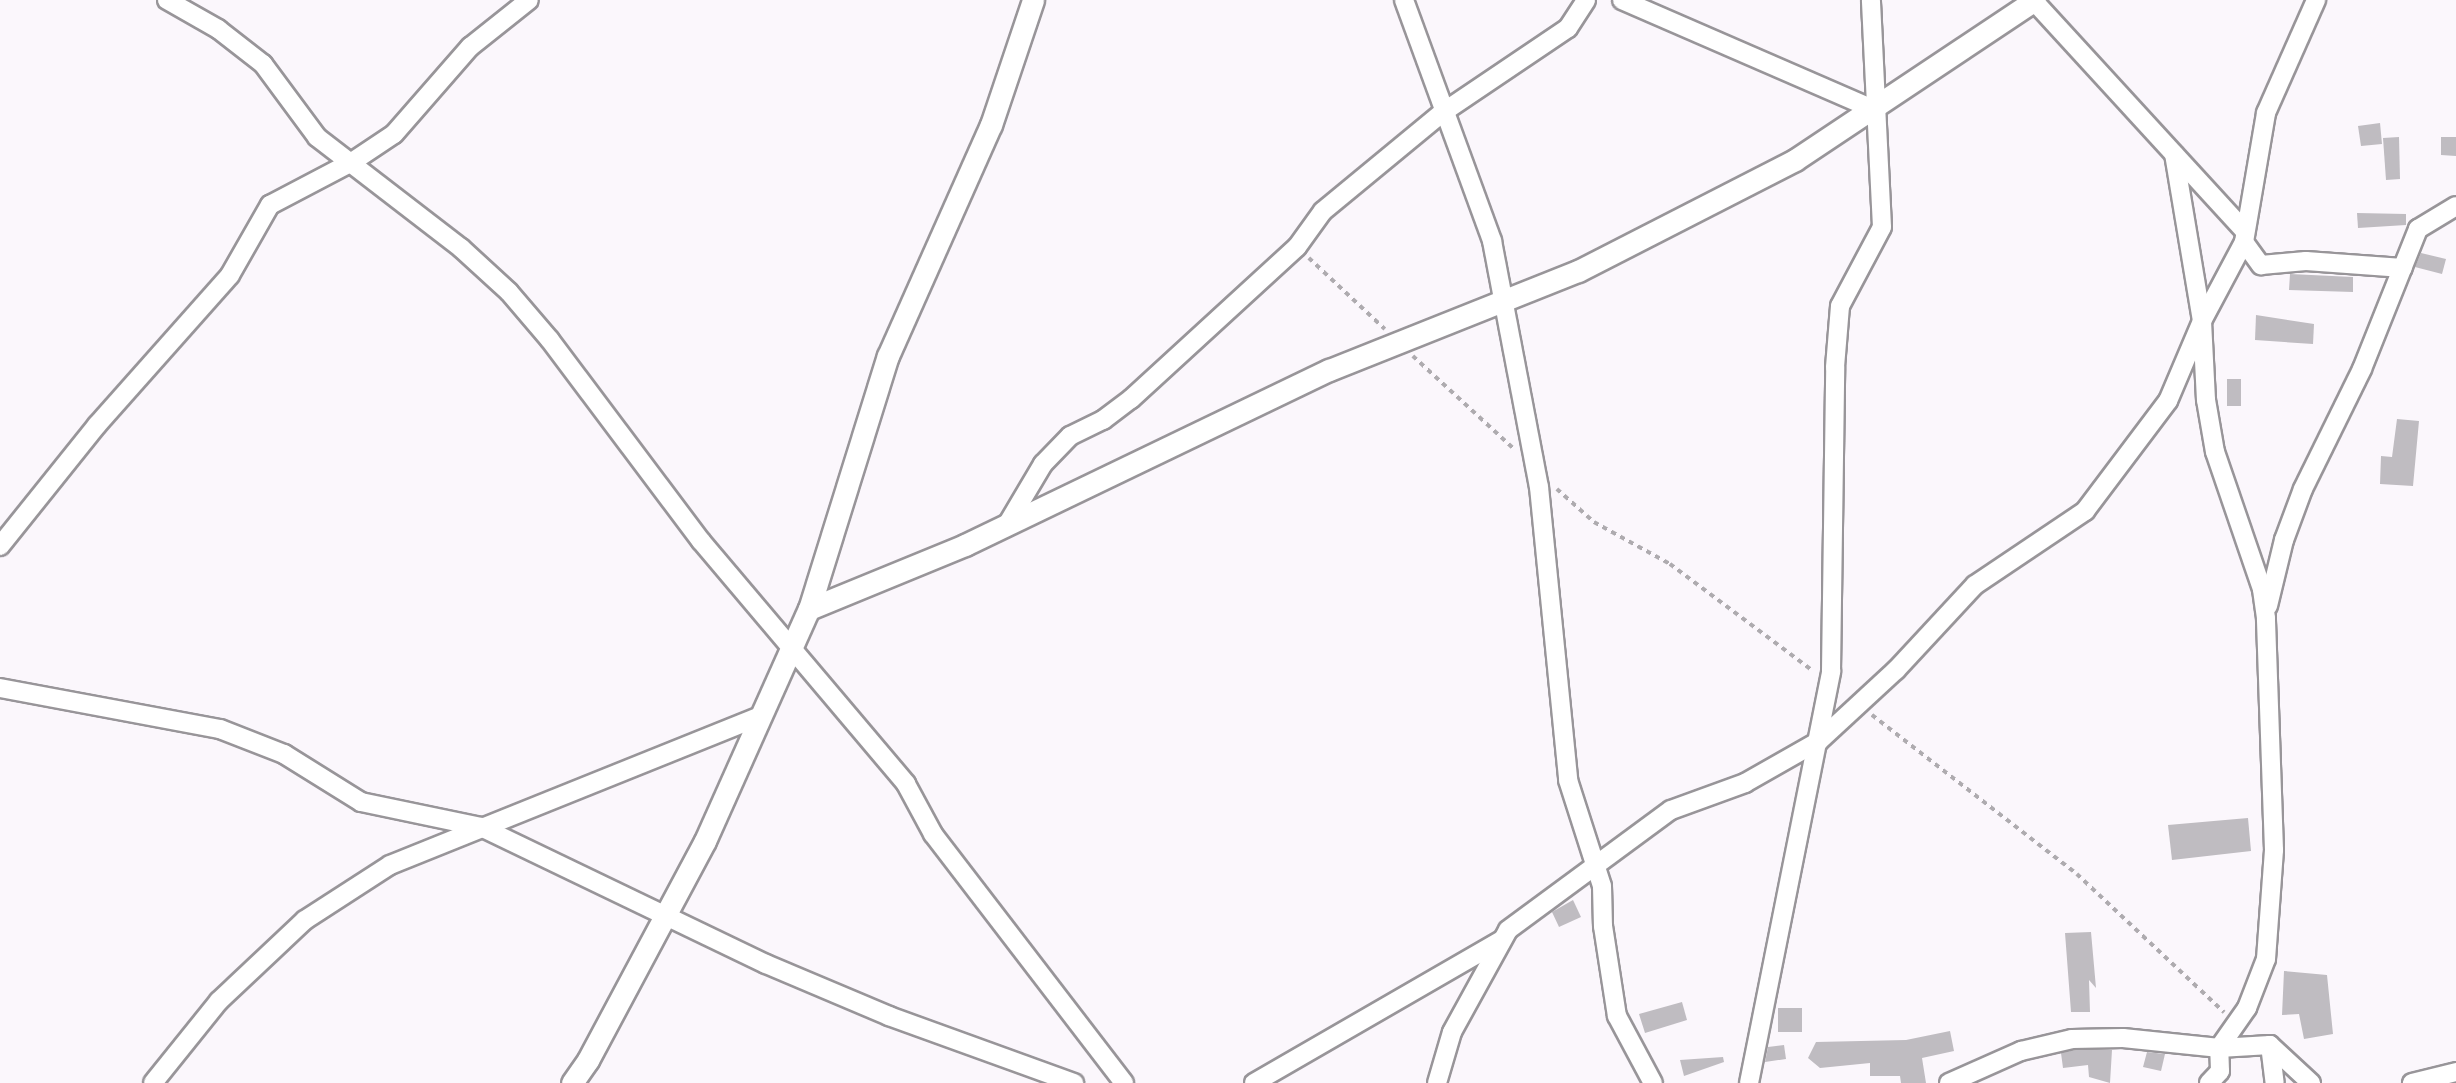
<!DOCTYPE html>
<style>
body{margin:0}
#map{position:relative;width:2456px;height:1083px;overflow:hidden;background:#fbf7fc;font-family:"Times New Roman",serif}
div>[style]{position:absolute}
.building>*{inset:0;background:#bfbcc1}
.path>*{height:3.5px;margin-top:-1.75px;transform-origin:0;background:repeating-linear-gradient(90deg,#aeabaf 0 5px,transparent 0 10px)}
.roads{filter:drop-shadow(2px 0 #989599) drop-shadow(-2px 0 #989599) drop-shadow(0 2px #989599) drop-shadow(0 -2px #989599)}
.minor>*{height:18px;margin:-9px;padding:0 9px;transform-origin:9px;border-radius:9px;background:#fff}
.tertiary>*{height:21px;margin:-10.5px;padding:0 10.5px;transform-origin:10.5px;border-radius:10.5px;background:#fff}
span{translate:-50% -50%;white-space:nowrap;text-align:center;line-height:1.15;-webkit-text-stroke:7px #fff;paint-order:stroke}
</style>
<div id="map">
<div class="building">
<i style="clip-path:polygon(2380px 123px,2382px 144px,2361px 146px,2358px 126px)"></i>
<i style="clip-path:polygon(2399px 137px,2400px 179px,2386px 180px,2383px 138px)"></i>
<i style="clip-path:polygon(2441px 137px,2456px 137px,2456px 156px,2441px 155px)"></i>
<i style="clip-path:polygon(2357px 213px,2406px 214px,2406px 225px,2358px 228px)"></i>
<i style="clip-path:polygon(2421px 253px,2446px 259px,2442px 274px,2415px 267px)"></i>
<i style="clip-path:polygon(2290px 274px,2353px 277px,2353px 292px,2289px 290px)"></i>
<i style="clip-path:polygon(2256px 315px,2314px 324px,2313px 344px,2255px 340px)"></i>
<i style="clip-path:polygon(2227px 379px,2241px 379px,2241px 406px,2227px 406px)"></i>
<i style="clip-path:polygon(2397px 419px,2419px 421px,2413px 486px,2380px 484px,2381px 456px,2392px 457px)"></i>
<i style="clip-path:polygon(2248px 818px,2251px 851px,2172px 860px,2168px 825px)"></i>
<i style="clip-path:polygon(1573px 900px,1581px 917px,1559px 927px,1552px 912px)"></i>
<i style="clip-path:polygon(2091px 932px,2096px 988px,2089px 980px,2090px 1012px,2071px 1012px,2065px 933px)"></i>
<i style="clip-path:polygon(2284px 971px,2327px 975px,2333px 1034px,2304px 1039px,2299px 1014px,2282px 1015px)"></i>
<i style="clip-path:polygon(1682px 1002px,1687px 1020px,1645px 1033px,1639px 1014px)"></i>
<i style="clip-path:polygon(1778px 1008px,1802px 1008px,1802px 1032px,1778px 1032px)"></i>
<i style="clip-path:polygon(1950px 1031px,1954px 1051px,1922px 1058px,1926px 1083px,1901px 1083px,1900px 1076px,1870px 1076px,1870px 1063px,1820px 1068px,1808px 1058px,1816px 1042px,1906px 1040px)"></i>
<i style="clip-path:polygon(1784px 1045px,1786px 1059px,1765px 1062px,1768px 1047px)"></i>
<i style="clip-path:polygon(2075px 1050px,2112px 1050px,2110px 1083px,2089px 1077px,2088px 1065px,2063px 1068px,2061px 1053px)"></i>
<i style="clip-path:polygon(2147px 1052px,2165px 1054px,2161px 1071px,2143px 1067px)"></i>
<i style="clip-path:polygon(1723px 1057px,1724px 1062px,1684px 1076px,1680px 1060px)"></i>
</div>
<div class="path">
<i style="left:1309px;top:258px;width:104px;rotate:43.1deg"></i>
<i style="left:1413px;top:356px;width:136px;rotate:42.6deg"></i>
<i style="left:1557px;top:489px;width:50px;rotate:41.7deg"></i>
<i style="left:1594px;top:522px;width:87px;rotate:28.9deg"></i>
<i style="left:1670px;top:564px;width:179px;rotate:36.8deg"></i>
<i style="left:1872px;top:715px;width:259px;rotate:37.8deg"></i>
<i style="left:2077px;top:874px;width:202px;rotate:43.2deg"></i>
</div>
<div class="roads">
<div class="minor">
<i style="left:167px;top:0;width:59px;rotate:29.6deg"></i>
<i style="left:218px;top:29px;width:57px;rotate:37.9deg"></i>
<i style="left:263px;top:64px;width:91px;rotate:53.5deg"></i>
<i style="left:317px;top:137px;width:182px;rotate:37.6deg"></i>
<i style="left:461px;top:248px;width:65px;rotate:42.5deg"></i>
<i style="left:509px;top:292px;width:63px;rotate:49.5deg"></i>
<i style="left:550px;top:340px;width:251px;rotate:53.1deg"></i>
<i style="left:701px;top:541px;width:318px;rotate:49.8deg"></i>
<i style="left:906px;top:784px;width:57px;rotate:61.6deg"></i>
<i style="left:933px;top:834px;width:314px;rotate:52.5deg"></i>
<i style="left:1404px;top:0;width:257px;rotate:69.9deg"></i>
<i style="left:1492px;top:241px;width:250px;rotate:79.2deg"></i>
<i style="left:1539px;top:487px;width:294px;rotate:84.3deg"></i>
<i style="left:1568px;top:780px;width:111px;rotate:72.2deg"></i>
<i style="left:1602px;top:886px;width:40px;rotate:88.6deg"></i>
<i style="left:1603px;top:926px;width:91px;rotate:81.2deg"></i>
<i style="left:1617px;top:1016px;width:76px;rotate:61.8deg"></i>
<i style="left:1622px;top:0;width:274px;rotate:23.5deg"></i>
<i style="left:2033px;top:0;width:312px;rotate:47.5deg"></i>
<i style="left:2244px;top:242px;width:29px;rotate:54deg"></i>
<i style="left:2261px;top:265px;width:45px;rotate:-5.1deg"></i>
<i style="left:2306px;top:261px;width:97px;rotate:4.1deg"></i>
<i style="left:1008px;top:523px;width:69px;rotate:-59.3deg"></i>
<i style="left:1043px;top:464px;width:39px;rotate:-46deg"></i>
<i style="left:1070px;top:436px;width:37px;rotate:-26deg"></i>
<i style="left:1103px;top:420px;width:35px;rotate:-37deg"></i>
<i style="left:1131px;top:399px;width:225px;rotate:-42.5deg"></i>
<i style="left:1297px;top:247px;width:44px;rotate:-54.2deg"></i>
<i style="left:1323px;top:211px;width:154px;rotate:-39.5deg"></i>
<i style="left:1442px;top:113px;width:152px;rotate:-34deg"></i>
<i style="left:1568px;top:28px;width:33px;rotate:-57deg"></i>
<i style="left:0;top:546px;width:155px;rotate:-51.3deg"></i>
<i style="left:97px;top:425px;width:200px;rotate:-48.4deg"></i>
<i style="left:230px;top:275px;width:81px;rotate:-60.3deg"></i>
<i style="left:270px;top:205px;width:93px;rotate:-27.7deg"></i>
<i style="left:352px;top:162px;width:50px;rotate:-33.7deg"></i>
<i style="left:394px;top:134px;width:116px;rotate:-48.9deg"></i>
<i style="left:470px;top:47px;width:75px;rotate:-38.5deg"></i>
<i style="left:2268px;top:606px;width:68px;rotate:-76.4deg"></i>
<i style="left:2284px;top:540px;width:54px;rotate:-69.6deg"></i>
<i style="left:2303px;top:489px;width:134px;rotate:-63.8deg"></i>
<i style="left:2362px;top:369px;width:151px;rotate:-68.2deg"></i>
<i style="left:2418px;top:229px;width:44px;rotate:-31.2deg"></i>
<i style="left:0;top:688px;width:224px;rotate:10.6deg"></i>
<i style="left:220px;top:729px;width:69px;rotate:21.3deg"></i>
<i style="left:284px;top:754px;width:91px;rotate:31.9deg"></i>
<i style="left:361px;top:802px;width:123px;rotate:11.8deg"></i>
<i style="left:481px;top:827px;width:316px;rotate:25.7deg"></i>
<i style="left:766px;top:964px;width:134px;rotate:22.9deg"></i>
<i style="left:889px;top:1016px;width:197px;rotate:19.9deg"></i>
<i style="left:2270px;top:1045px;width:38px;rotate:83deg"></i>
<i style="left:153px;top:1083px;width:105px;rotate:-51.2deg"></i>
<i style="left:219px;top:1001px;width:118px;rotate:-43.3deg"></i>
<i style="left:305px;top:920px;width:101px;rotate:-32.9deg"></i>
<i style="left:390px;top:865px;width:400px;rotate:-21.9deg"></i>
<i style="left:1254px;top:1083px;width:286px;rotate:-30deg"></i>
<i style="left:1437px;top:1083px;width:53px;rotate:-73.6deg"></i>
<i style="left:1452px;top:1032px;width:116px;rotate:-61.2deg"></i>
<i style="left:1508px;top:930px;width:202px;rotate:-36.4deg"></i>
<i style="left:1671px;top:810px;width:79px;rotate:-20deg"></i>
<i style="left:1745px;top:783px;width:85px;rotate:-29.6deg"></i>
<i style="left:1819px;top:741px;width:105px;rotate:-42.7deg"></i>
<i style="left:1896px;top:670px;width:116px;rotate:-47.1deg"></i>
<i style="left:1975px;top:585px;width:133px;rotate:-33.9deg"></i>
<i style="left:2085px;top:511px;width:138px;rotate:-53deg"></i>
<i style="left:2168px;top:401px;width:87px;rotate:-67deg"></i>
<i style="left:2202px;top:321px;width:169px;rotate:-99.5deg"></i>
<i style="left:1749px;top:1083px;width:420px;rotate:-78.7deg"></i>
<i style="left:1831px;top:671px;width:304px;rotate:-89.2deg"></i>
<i style="left:1835px;top:367px;width:61px;rotate:-85.3deg"></i>
<i style="left:1840px;top:306px;width:89px;rotate:-62deg"></i>
<i style="left:1882px;top:227px;width:227px;rotate:-92.8deg"></i>
<i style="left:1949px;top:1083px;width:79px;rotate:-24deg"></i>
<i style="left:2021px;top:1051px;width:52px;rotate:-13.2deg"></i>
<i style="left:2072px;top:1039px;width:51px;rotate:-1.1deg"></i>
<i style="left:2123px;top:1038px;width:97px;rotate:5.9deg"></i>
<i style="left:2219px;top:1048px;width:51px;rotate:-3.4deg"></i>
<i style="left:2270px;top:1045px;width:56px;rotate:42.8deg"></i>
<i style="left:2209px;top:1083px;width:16px;rotate:-47deg"></i>
<i style="left:2220px;top:1071px;width:23px;rotate:-92deg"></i>
<i style="left:2219px;top:1048px;width:49px;rotate:-55deg"></i>
<i style="left:2247px;top:1008px;width:53px;rotate:-68.8deg"></i>
<i style="left:2266px;top:959px;width:109px;rotate:-85.8deg"></i>
<i style="left:2274px;top:850px;width:232px;rotate:-92deg"></i>
<i style="left:2266px;top:618px;width:29px;rotate:-98deg"></i>
<i style="left:2262px;top:589px;width:145px;rotate:-108.9deg"></i>
<i style="left:2215px;top:452px;width:53px;rotate:-99.8deg"></i>
<i style="left:2206px;top:400px;width:79px;rotate:-92.9deg"></i>
<i style="left:2202px;top:321px;width:89px;rotate:-62deg"></i>
<i style="left:2244px;top:242px;width:131px;rotate:-80.3deg"></i>
<i style="left:2266px;top:113px;width:124px;rotate:-66.1deg"></i>
<i style="left:2412px;top:1083px;width:45px;rotate:-14deg"></i>
</div>
<div class="tertiary">
<i style="left:809px;top:609px;width:169px;rotate:-22.3deg"></i>
<i style="left:965px;top:545px;width:404px;rotate:-25.7deg"></i>
<i style="left:1329px;top:370px;width:268px;rotate:-21.7deg"></i>
<i style="left:1578px;top:271px;width:244px;rotate:-27.1deg"></i>
<i style="left:1795px;top:160px;width:288px;rotate:-33.7deg"></i>
<i style="left:572px;top:1083px;width:28px;rotate:-55deg"></i>
<i style="left:588px;top:1060px;width:248px;rotate:-61.9deg"></i>
<i style="left:705px;top:841px;width:254px;rotate:-65.9deg"></i>
<i style="left:809px;top:609px;width:265px;rotate:-72.7deg"></i>
<i style="left:888px;top:356px;width:253px;rotate:-66deg"></i>
<i style="left:991px;top:125px;width:132px;rotate:-71.4deg"></i>
</div>
</div>
</div>
